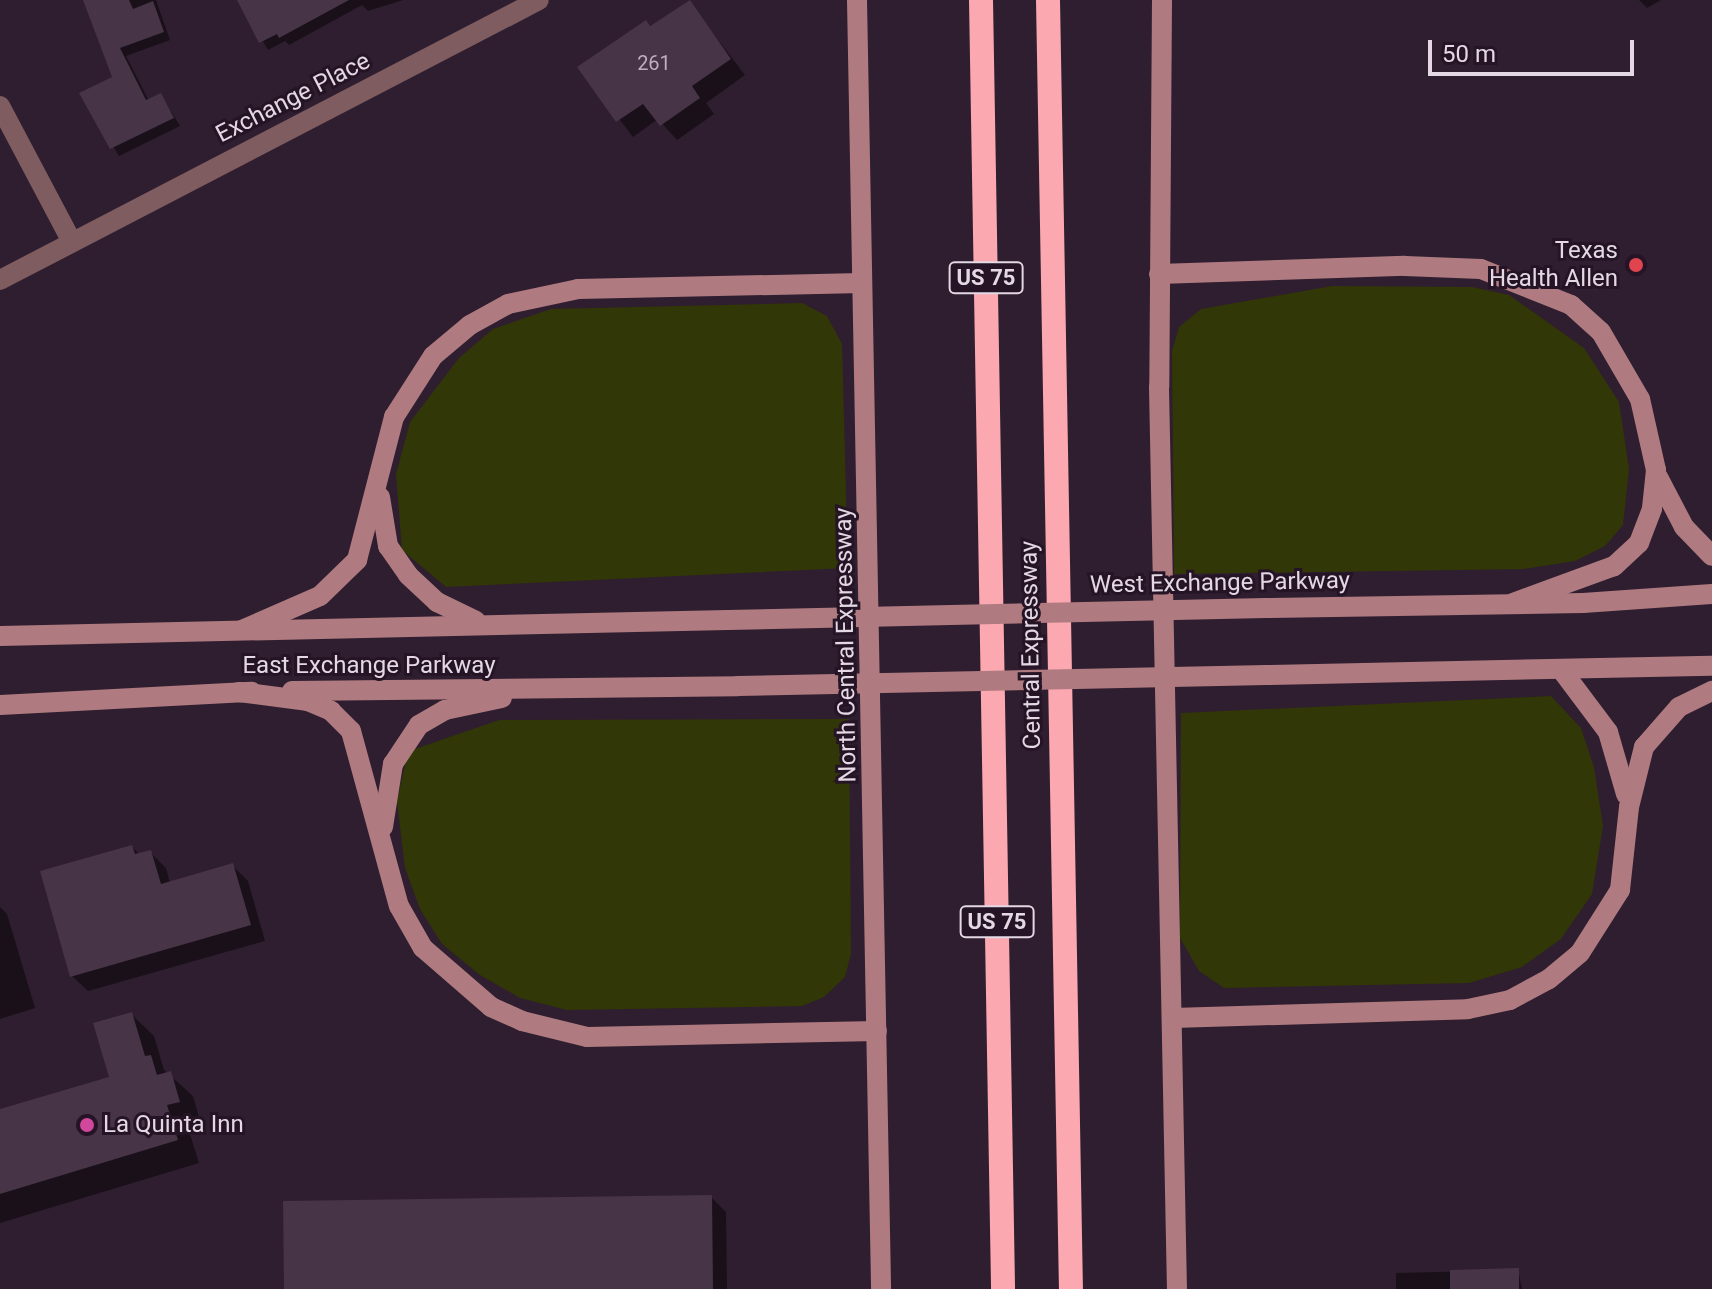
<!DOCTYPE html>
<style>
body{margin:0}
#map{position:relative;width:1712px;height:1289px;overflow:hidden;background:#2f1e2f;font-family:Roboto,sans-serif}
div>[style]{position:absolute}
.green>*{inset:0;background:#313706}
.shadow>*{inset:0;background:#0007}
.building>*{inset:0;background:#473447}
.minor>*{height:20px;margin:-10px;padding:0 10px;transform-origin:10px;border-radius:10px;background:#7e5c5f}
.secondary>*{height:20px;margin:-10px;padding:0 10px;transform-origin:10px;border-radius:10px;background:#b07b80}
.motorway>*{height:24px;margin:-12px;padding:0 12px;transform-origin:12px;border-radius:12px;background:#fba8b0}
.secondary-bridge>*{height:20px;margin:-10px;padding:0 10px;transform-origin:10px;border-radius:10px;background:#b07b80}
.dots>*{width:22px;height:22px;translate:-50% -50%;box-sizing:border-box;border:4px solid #251425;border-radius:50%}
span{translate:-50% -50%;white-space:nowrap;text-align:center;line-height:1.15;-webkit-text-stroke:6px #251425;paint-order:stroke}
.number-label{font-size:20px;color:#bdafbd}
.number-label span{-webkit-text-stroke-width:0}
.shield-label span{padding:2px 6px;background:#251425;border:2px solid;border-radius:6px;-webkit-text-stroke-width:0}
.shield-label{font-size:22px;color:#e4d8e4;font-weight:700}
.street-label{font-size:24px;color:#e4d8e4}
.poi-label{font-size:24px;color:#e4d8e4}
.right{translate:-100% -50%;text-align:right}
.left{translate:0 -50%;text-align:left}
.scale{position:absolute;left:1428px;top:40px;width:206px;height:36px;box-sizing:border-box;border:4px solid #e4d8e4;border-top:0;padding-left:10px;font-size:24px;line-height:28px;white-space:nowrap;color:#e4d8e4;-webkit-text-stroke:6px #251425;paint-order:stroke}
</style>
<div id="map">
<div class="green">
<i style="clip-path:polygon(1332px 286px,1472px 287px,1509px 295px,1584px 348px,1619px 402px,1629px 469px,1623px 525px,1605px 546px,1575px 561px,1524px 569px,1174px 574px,1172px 351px,1179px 327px,1201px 309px)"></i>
<i style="clip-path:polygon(802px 303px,827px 316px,842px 344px,848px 568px,446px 587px,402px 550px,396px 474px,410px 422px,459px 358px,493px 329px,551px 309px)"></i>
<i style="clip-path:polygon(1551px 696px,1581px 728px,1594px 767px,1603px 826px,1592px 894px,1561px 939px,1522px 967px,1469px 983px,1224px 988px,1199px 971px,1180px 938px,1181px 713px)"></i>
<i style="clip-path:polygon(849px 719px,851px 954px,845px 977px,824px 997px,802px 1006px,567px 1010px,520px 998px,480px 975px,442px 944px,420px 909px,405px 868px,397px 801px,406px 761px,415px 749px,499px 720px)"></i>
</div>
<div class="shadow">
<i style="clip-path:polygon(84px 0,156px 0,170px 40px,126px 56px,149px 101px,161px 95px,180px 126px,119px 156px,82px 94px,114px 78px)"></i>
<i style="clip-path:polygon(239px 0,403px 0,368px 11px,362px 5px,289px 45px,285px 41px,268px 50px)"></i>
<i style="clip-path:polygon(1639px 0,1661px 0,1647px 8px)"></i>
<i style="clip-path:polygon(689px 2px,745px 75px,706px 103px,714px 114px,677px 140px,658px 119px,633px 137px,580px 68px)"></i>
<i style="clip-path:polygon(132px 847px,140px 855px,150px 852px,166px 868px,170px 883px,232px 865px,248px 881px,265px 941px,88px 991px,72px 976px)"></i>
<i style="clip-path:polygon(0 907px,7px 914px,35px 1008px,0 1019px)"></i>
<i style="clip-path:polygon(131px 1014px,154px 1036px,164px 1070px,193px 1096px,201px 1124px,188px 1128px,199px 1163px,0 1223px,0 1112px,111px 1078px)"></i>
<i style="clip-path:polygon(711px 1197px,726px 1212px,727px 1289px,286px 1289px)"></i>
<i style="clip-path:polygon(1518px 1270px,1522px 1289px,1396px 1289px,1396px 1273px)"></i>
</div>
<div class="building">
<i style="clip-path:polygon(83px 0,129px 0,133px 9px,153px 1px,164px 32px,120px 48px,146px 100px,161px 93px,174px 118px,110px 149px,79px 93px,112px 77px)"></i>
<i style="clip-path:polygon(237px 0,349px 0,279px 38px,277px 34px,259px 43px)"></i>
<i style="clip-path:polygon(690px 0,731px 59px,692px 86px,700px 98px,660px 126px,643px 104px,616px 122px,577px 67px,646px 20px,650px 26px)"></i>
<i style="clip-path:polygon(132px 845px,135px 854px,151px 850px,161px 884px,233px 863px,251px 925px,70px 977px,40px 871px)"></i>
<i style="clip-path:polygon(132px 1012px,145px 1056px,151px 1055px,157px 1075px,171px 1071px,180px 1102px,167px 1105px,178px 1140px,0 1194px,0 1109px,109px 1077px,93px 1023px)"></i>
<i style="clip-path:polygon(712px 1195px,713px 1289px,284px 1289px,283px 1201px)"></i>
<i style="clip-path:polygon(1519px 1268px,1519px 1289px,1450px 1289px,1450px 1270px)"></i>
</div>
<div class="minor">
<i style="left:0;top:106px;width:154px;rotate:62.1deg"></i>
<i style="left:0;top:280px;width:607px;rotate:-27.45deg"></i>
</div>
<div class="secondary">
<i style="left:857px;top:0;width:1289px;rotate:88.93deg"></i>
<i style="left:1162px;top:0;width:387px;rotate:90.4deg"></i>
<i style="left:1159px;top:387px;width:902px;rotate:88.86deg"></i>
<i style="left:1159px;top:274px;width:246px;rotate:-1.9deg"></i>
<i style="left:1405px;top:266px;width:76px;rotate:2.3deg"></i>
<i style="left:1481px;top:269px;width:97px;rotate:21.8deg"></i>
<i style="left:1571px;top:305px;width:40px;rotate:42deg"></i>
<i style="left:1601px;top:332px;width:78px;rotate:59.8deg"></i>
<i style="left:1640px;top:399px;width:73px;rotate:77.3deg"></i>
<i style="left:1656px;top:470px;width:39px;rotate:96deg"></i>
<i style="left:1652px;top:509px;width:36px;rotate:111deg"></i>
<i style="left:1639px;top:543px;width:34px;rotate:137deg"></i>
<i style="left:1614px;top:566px;width:108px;rotate:159.9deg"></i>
<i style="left:1658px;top:477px;width:56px;rotate:62.5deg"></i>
<i style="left:1684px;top:527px;width:40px;rotate:46deg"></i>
<i style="left:380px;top:497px;width:50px;rotate:80.7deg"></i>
<i style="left:388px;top:546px;width:35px;rotate:55deg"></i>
<i style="left:408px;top:575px;width:40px;rotate:43deg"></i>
<i style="left:437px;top:602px;width:43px;rotate:26deg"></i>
<i style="left:1266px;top:608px;width:317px;rotate:-0.9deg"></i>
<i style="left:1583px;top:603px;width:129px;rotate:-4deg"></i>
<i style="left:242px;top:630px;width:85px;rotate:-23.6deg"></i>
<i style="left:320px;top:596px;width:52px;rotate:-44.2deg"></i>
<i style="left:357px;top:560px;width:148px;rotate:-75.5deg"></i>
<i style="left:394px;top:417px;width:72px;rotate:-57.4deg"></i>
<i style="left:433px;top:356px;width:48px;rotate:-40deg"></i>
<i style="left:470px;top:325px;width:43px;rotate:-28.9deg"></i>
<i style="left:508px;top:304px;width:72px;rotate:-12.1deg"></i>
<i style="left:578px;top:289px;width:284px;rotate:-1.2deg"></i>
<i style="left:0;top:636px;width:728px;rotate:-1.26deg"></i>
<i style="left:1563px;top:672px;width:75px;rotate:53.1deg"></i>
<i style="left:1608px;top:732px;width:65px;rotate:73.8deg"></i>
<i style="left:1267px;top:675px;width:445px;rotate:-1.2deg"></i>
<i style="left:292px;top:691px;width:446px;rotate:-0.6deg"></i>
<i style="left:239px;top:692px;width:70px;rotate:7.4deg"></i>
<i style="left:308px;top:701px;width:25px;rotate:23deg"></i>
<i style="left:331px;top:711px;width:28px;rotate:45deg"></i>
<i style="left:351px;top:731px;width:181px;rotate:74.7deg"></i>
<i style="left:399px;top:906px;width:48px;rotate:60.3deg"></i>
<i style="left:423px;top:948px;width:90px;rotate:40.9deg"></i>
<i style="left:491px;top:1007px;width:34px;rotate:24deg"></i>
<i style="left:522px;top:1021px;width:67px;rotate:13.8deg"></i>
<i style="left:587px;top:1037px;width:290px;rotate:-1.2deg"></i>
<i style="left:0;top:705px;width:252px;rotate:-3deg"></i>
<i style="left:383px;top:827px;width:64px;rotate:-81deg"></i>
<i style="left:393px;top:764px;width:47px;rotate:-56.3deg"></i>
<i style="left:419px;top:725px;width:30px;rotate:-30deg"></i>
<i style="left:445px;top:710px;width:58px;rotate:-11.9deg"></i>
<i style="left:1173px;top:1018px;width:295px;rotate:-1.7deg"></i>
<i style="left:1468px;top:1009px;width:43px;rotate:-12.1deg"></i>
<i style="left:1510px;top:1000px;width:44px;rotate:-28.3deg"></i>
<i style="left:1549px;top:979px;width:40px;rotate:-40deg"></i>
<i style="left:1580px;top:953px;width:75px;rotate:-57.6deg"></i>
<i style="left:1620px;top:890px;width:83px;rotate:-83.8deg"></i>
<i style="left:1629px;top:807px;width:62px;rotate:-76deg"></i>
<i style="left:1644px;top:747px;width:53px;rotate:-48.8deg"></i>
<i style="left:1679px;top:707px;width:37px;rotate:-26deg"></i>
</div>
<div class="motorway">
<i style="left:981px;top:0;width:1289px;rotate:89.02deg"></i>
<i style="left:1048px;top:0;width:1289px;rotate:88.98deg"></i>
</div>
<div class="secondary-bridge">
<i style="left:728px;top:620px;width:538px;rotate:-1.28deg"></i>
<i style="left:738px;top:686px;width:529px;rotate:-1.19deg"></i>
</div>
<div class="dots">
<i style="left:1636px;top:265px;background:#e0444e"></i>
<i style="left:87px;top:1125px;background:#d1479c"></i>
</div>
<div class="number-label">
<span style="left:654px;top:63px">261</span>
</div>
<div class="shield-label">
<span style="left:986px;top:278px">US 75</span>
<span style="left:997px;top:922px">US 75</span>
</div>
<div class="street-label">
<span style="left:293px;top:98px;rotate:-27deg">Exchange Place</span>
<span style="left:1220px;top:583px;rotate:-1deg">West Exchange Parkway</span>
<span style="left:846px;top:645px;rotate:-91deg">North Central Expressway</span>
<span style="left:1031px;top:645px;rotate:-91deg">Central Expressway</span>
<span style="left:369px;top:666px">East Exchange Parkway</span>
</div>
<div class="poi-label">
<span class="right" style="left:1618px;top:265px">Texas<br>Health Allen</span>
<span class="left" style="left:103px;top:1125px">La Quinta Inn</span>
</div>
<div class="scale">50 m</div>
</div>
